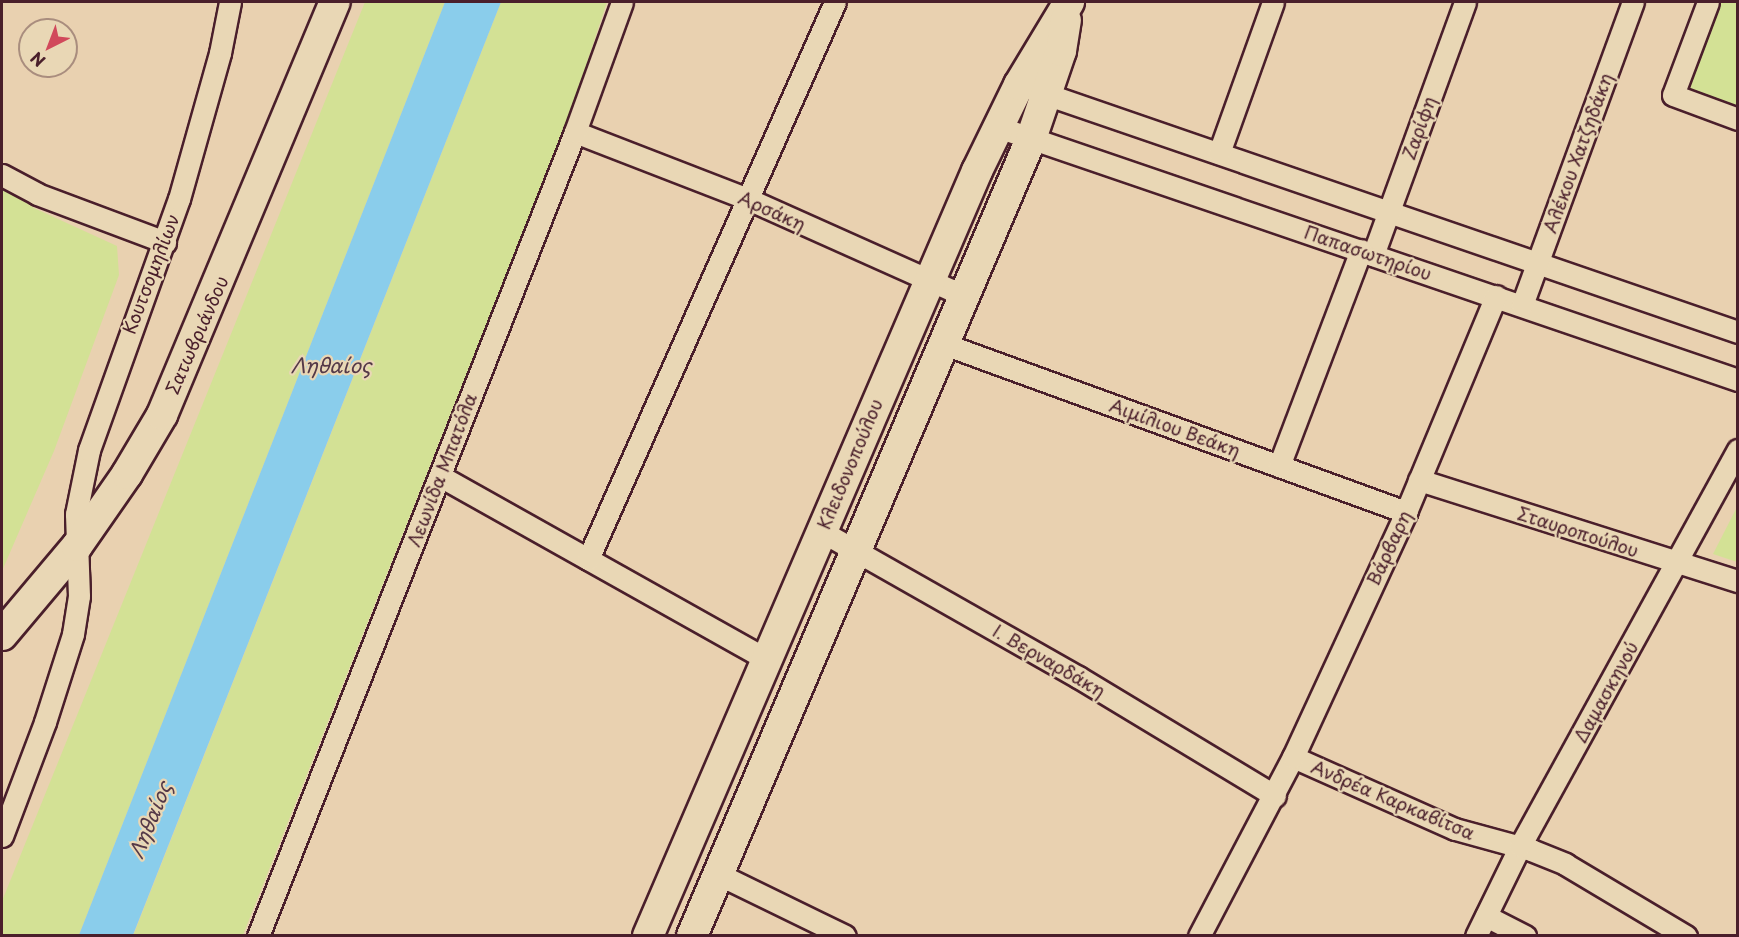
<!DOCTYPE html>
<meta charset="utf-8">
<style>
body{margin:0}
#map{position:relative;width:1739px;height:937px;overflow:hidden;background:#e9d1b0;font-family:"Playpen Sans",sans-serif}
div>[style]{position:absolute}
.green>*{inset:0;background:#d3e195}
.water>*{inset:0;background:#8acdeb}
.roads{filter:drop-shadow(2px 0 #4a1f2b) drop-shadow(-2px 0 #4a1f2b) drop-shadow(0 2px #4a1f2b) drop-shadow(0 -2px #4a1f2b)}
.street>*{height:21px;margin:-10.5px;padding:0 10.5px;transform-origin:10.5px;border-radius:10.5px;background:#e9d7b5}
.secondary>*{height:30px;margin:-15px;padding:0 15px;transform-origin:15px;border-radius:15px;background:#e9d7b5}
span{translate:-50% -50%;white-space:nowrap;text-align:center;line-height:1.15;-webkit-text-stroke:4.5px #e9d7b5;paint-order:stroke}
.street-label{font-size:18px;color:#4a1f2b}
.water-label{font-size:20px;color:#543948;font-style:italic}
.frame{position:absolute;inset:0;border:3px solid #4a1f2b;pointer-events:none}
.north{position:absolute;left:18px;top:18px;width:60px;height:60px;box-sizing:border-box;background:#e9d7b5;border:2px solid #a98d7e;border-radius:50%;rotate:222deg;font-size:16px;font-weight:700;line-height:24px;text-align:center;color:#4a1f2b}
.north::after{content:'';display:block;margin:auto;width:21px;height:27px;background:#d1495b;clip-path:polygon(50% 0,100% 100%,50% 72%,0 100%)}
</style>
<div id="map">
<div class="green">
<i style="clip-path:polygon(365px 2px,445px 2px,79px 935px,2px 935px,2px 901px)"></i>
<i style="clip-path:polygon(501px 2px,607px 2px,570px 114px,243px 935px,133px 936px)"></i>
<i style="clip-path:polygon(1714px 2px,1737px 2px,1737px 110px,1687px 92px,1684px 85px)"></i>
<i style="clip-path:polygon(2px 187px,34px 208px,117px 246px,119px 275px,54px 451px,2px 571px)"></i>
<i style="clip-path:polygon(1737px 507px,1738px 562px,1737px 562px,1713px 554px)"></i>
</div>
<div class="water">
<i style="clip-path:polygon(445px 2px,501px 2px,133px 935px,79px 935px)"></i>
</div>
<div class="roads">
<div class="street">
<i style="left:1708px;top:2px;width:99px;rotate:110.6deg"></i>
<i style="left:1673px;top:95px;width:69px;rotate:20.3deg"></i>
<i style="left:1034px;top:90px;width:744px;rotate:18.97deg"></i>
<i style="left:998px;top:127px;width:782px;rotate:18.88deg"></i>
<i style="left:575px;top:132px;width:186px;rotate:21.2deg"></i>
<i style="left:748px;top:199px;width:238px;rotate:24.1deg"></i>
<i style="left:1219px;top:153px;width:160px;rotate:-70.3deg"></i>
<i style="left:2px;top:175px;width:40px;rotate:28deg"></i>
<i style="left:37px;top:194px;width:137px;rotate:20.6deg"></i>
<i style="left:1373px;top:255px;width:269px;rotate:-70deg"></i>
<i style="left:1522px;top:305px;width:323px;rotate:-69.9deg"></i>
<i style="left:944px;top:344px;width:492px;rotate:20deg"></i>
<i style="left:1279px;top:466px;width:231px;rotate:-69.2deg"></i>
<i style="left:440px;top:476px;width:374px;rotate:29.3deg"></i>
<i style="left:1419px;top:480px;width:335px;rotate:17.6deg"></i>
<i style="left:821px;top:531px;width:296px;rotate:29.6deg"></i>
<i style="left:1078px;top:677px;width:230px;rotate:31.1deg"></i>
<i style="left:588px;top:559px;width:609px;rotate:-66.09deg"></i>
<i style="left:1293px;top:757px;width:177px;rotate:24deg"></i>
<i style="left:1455px;top:829px;width:79px;rotate:15.4deg"></i>
<i style="left:1531px;top:850px;width:37px;rotate:22deg"></i>
<i style="left:1565px;top:864px;width:141px;rotate:30.8deg"></i>
<i style="left:2px;top:836px;width:122px;rotate:-69.3deg"></i>
<i style="left:45px;top:722px;width:92px;rotate:-72.3deg"></i>
<i style="left:73px;top:634px;width:38px;rotate:-81deg"></i>
<i style="left:79px;top:596px;width:82px;rotate:-92.1deg"></i>
<i style="left:76px;top:514px;width:65px;rotate:-78.5deg"></i>
<i style="left:89px;top:450px;width:267px;rotate:-70.3deg"></i>
<i style="left:179px;top:199px;width:152px;rotate:-74.3deg"></i>
<i style="left:220px;top:53px;width:52px;rotate:-78.9deg"></i>
<i style="left:718px;top:874px;width:141px;rotate:26deg"></i>
<i style="left:1486px;top:916px;width:44px;rotate:27.1deg"></i>
<i style="left:258px;top:936px;width:864px;rotate:-68.48deg"></i>
<i style="left:575px;top:132px;width:138px;rotate:-70.1deg"></i>
<i style="left:1199px;top:936px;width:202px;rotate:-62.3deg"></i>
<i style="left:1293px;top:757px;width:270px;rotate:-65.2deg"></i>
<i style="left:1406px;top:512px;width:234px;rotate:-67.4deg"></i>
<i style="left:1476px;top:936px;width:100px;rotate:-63.9deg"></i>
<i style="left:1520px;top:846px;width:452px;rotate:-61.2deg"></i>
</div>
<div class="secondary">
<i style="left:2px;top:635px;width:116px;rotate:-49.9deg"></i>
<i style="left:77px;top:546px;width:88px;rotate:-55.2deg"></i>
<i style="left:127px;top:474px;width:69px;rotate:-59.3deg"></i>
<i style="left:162px;top:415px;width:448px;rotate:-67.3deg"></i>
<i style="left:648px;top:936px;width:833px;rotate:-66.73deg"></i>
<i style="left:977px;top:171px;width:96px;rotate:-64deg"></i>
<i style="left:1019px;top:85px;width:97px;rotate:-58.9deg"></i>
<i style="left:692px;top:936px;width:866px;rotate:-66.96deg"></i>
<i style="left:1031px;top:139px;width:93px;rotate:-71.2deg"></i>
<i style="left:1061px;top:51px;width:31px;rotate:-81deg"></i>
</div>
</div>
<div class="street-label">
<span style="left:1419px;top:128px;rotate:-70deg">Ζαρίφη</span>
<span style="left:1578px;top:153px;rotate:-70deg">Αλέκου Χατζηδάκη</span>
<span style="left:772px;top:211px;rotate:24deg">Αρσάκη</span>
<span style="left:1368px;top:253px;rotate:19deg">Παπασωτηρίου</span>
<span style="left:151px;top:274px;rotate:-69deg">Κουτσομηλίων</span>
<span style="left:197px;top:335px;rotate:-66deg">Σατωβριάνδου</span>
<span style="left:1175px;top:428px;rotate:20deg">Αιμίλιου Βεάκη</span>
<span style="left:850px;top:464px;rotate:-67deg">Κλειδονοπούλου</span>
<span style="left:442px;top:470px;rotate:-69deg">Λεωνίδα Μπατόλα</span>
<span style="left:1578px;top:532px;rotate:18deg">Σταυροπούλου</span>
<span style="left:1389px;top:548px;rotate:-65deg">Βάρβαρη</span>
<span style="left:1049px;top:661px;rotate:30deg">Ι. Βερναρδάκη</span>
<span style="left:1606px;top:692px;rotate:-61deg">Δαμασκηνού</span>
<span style="left:1393px;top:800px;rotate:23deg">Ανδρέα Καρκαβίτσα</span>
</div>
<div class="water-label">
<span style="left:331px;top:365px">Ληθαίος</span>
<span style="left:150px;top:820px;rotate:-68deg">Ληθαίος</span>
</div>
<div class="frame"></div>
<div class="north">N</div>
</div>
